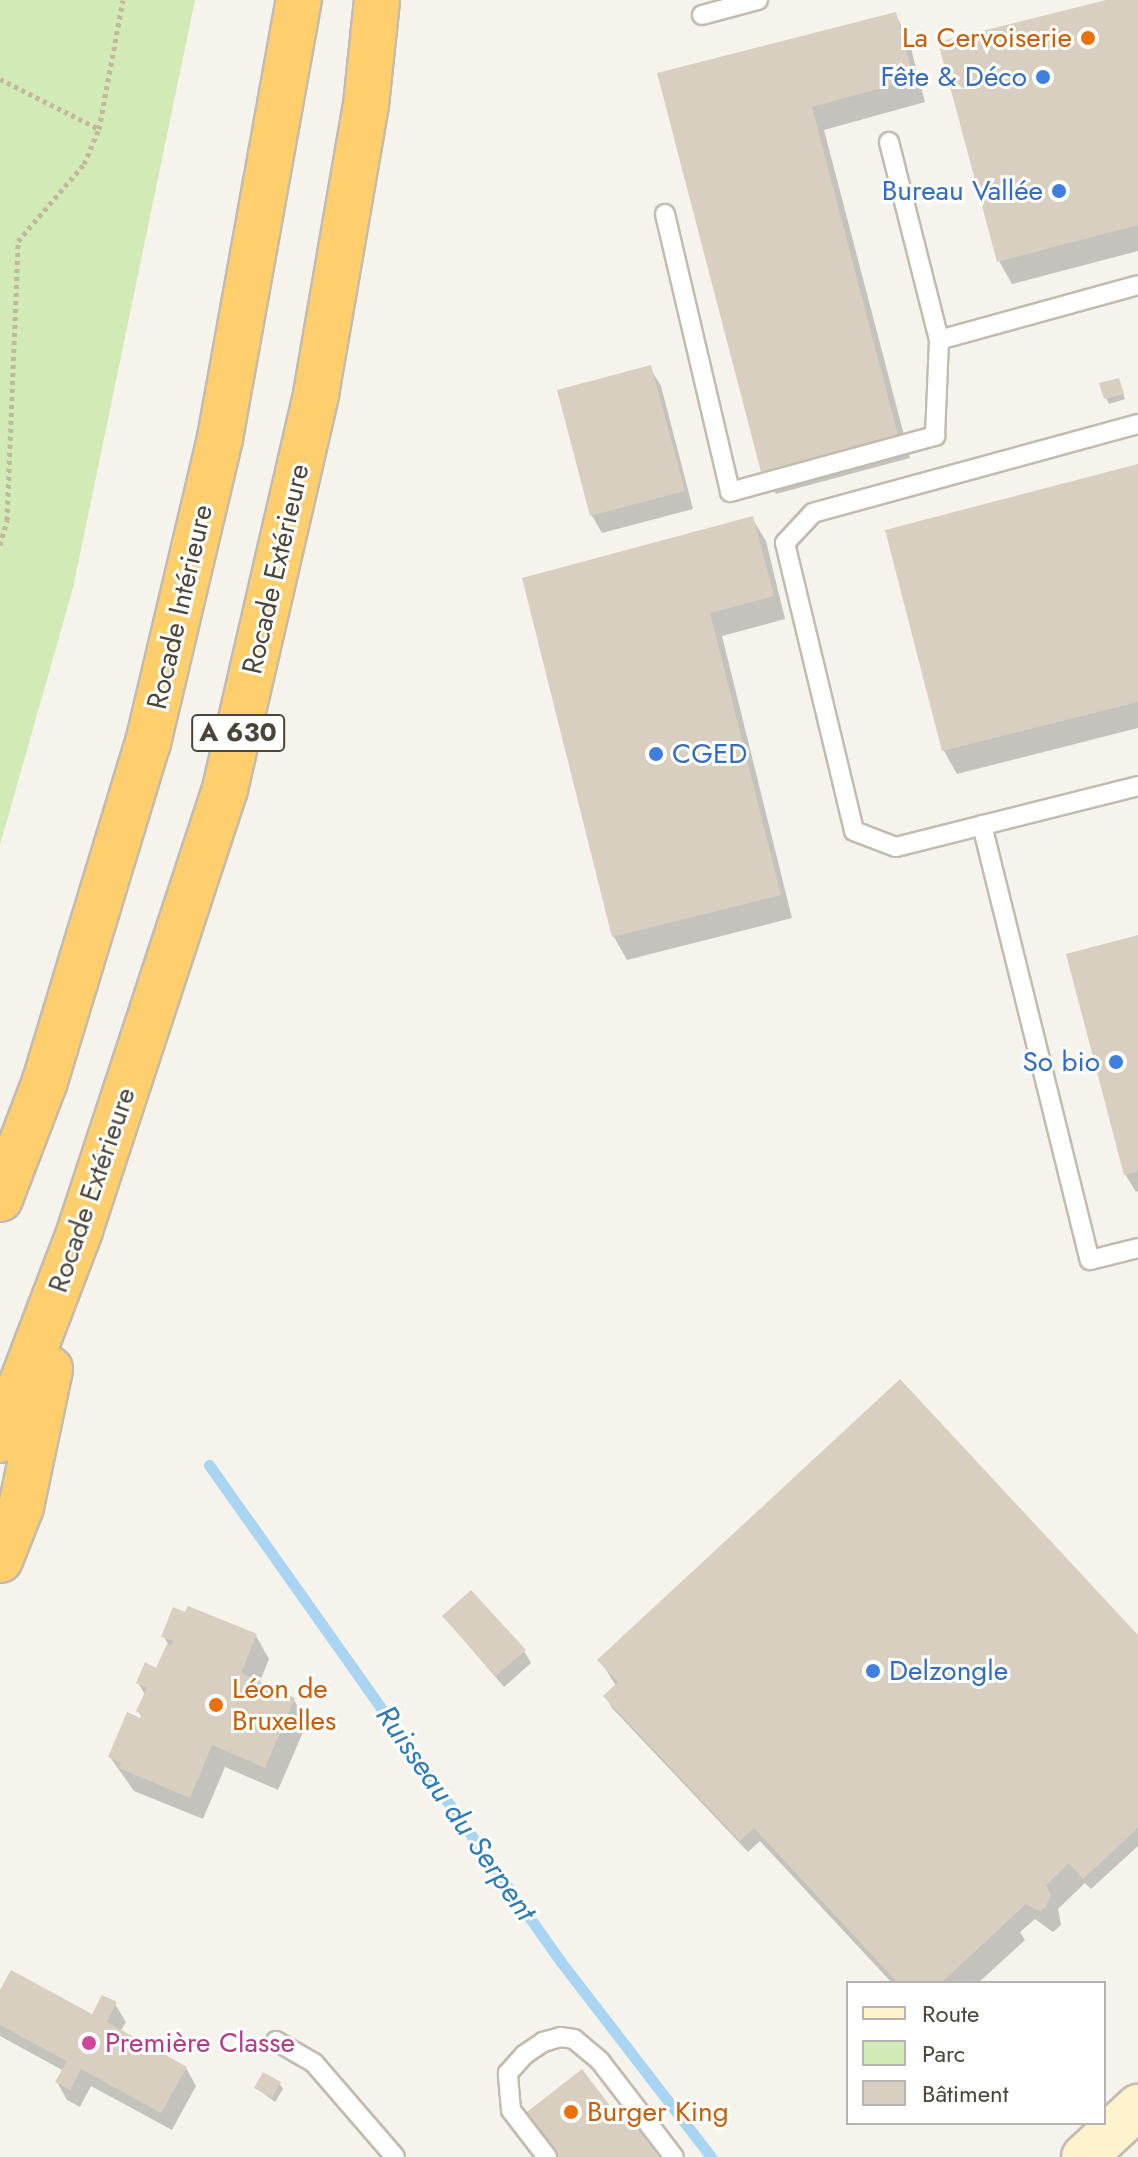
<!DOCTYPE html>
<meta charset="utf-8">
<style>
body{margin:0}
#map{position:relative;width:1138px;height:2157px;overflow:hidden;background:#f6f3ec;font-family:Jost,sans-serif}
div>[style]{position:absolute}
.green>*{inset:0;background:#d2eab5}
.shadow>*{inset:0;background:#0003}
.stream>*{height:11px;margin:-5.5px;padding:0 5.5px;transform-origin:5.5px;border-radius:5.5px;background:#a9d4f2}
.building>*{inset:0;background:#d8cfc1}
.path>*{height:5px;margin-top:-2.5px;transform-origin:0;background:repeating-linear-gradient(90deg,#c4b79f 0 4px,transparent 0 8px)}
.roads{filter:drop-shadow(2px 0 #c2bbae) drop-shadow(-2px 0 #c2bbae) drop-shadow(0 2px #c2bbae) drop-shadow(0 -2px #c2bbae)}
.lane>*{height:18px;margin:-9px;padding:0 9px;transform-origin:9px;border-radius:9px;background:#fff}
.secondary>*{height:44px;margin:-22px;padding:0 22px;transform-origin:22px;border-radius:22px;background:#fff3cd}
.highway>*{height:44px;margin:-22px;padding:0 22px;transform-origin:22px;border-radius:22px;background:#ffcf6e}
.dots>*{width:22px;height:22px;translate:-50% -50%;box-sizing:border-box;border:4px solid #fff;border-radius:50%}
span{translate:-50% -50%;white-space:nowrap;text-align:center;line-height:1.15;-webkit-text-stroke:6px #fff;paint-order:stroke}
.shield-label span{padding:2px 6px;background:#fff;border:2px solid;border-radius:6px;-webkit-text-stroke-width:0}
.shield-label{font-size:26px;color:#4b4439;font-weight:700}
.food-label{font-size:28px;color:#c56008}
.right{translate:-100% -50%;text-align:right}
.left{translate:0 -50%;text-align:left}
.shop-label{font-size:28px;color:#366cbe}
.street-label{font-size:28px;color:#4b4439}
.hotel-label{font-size:28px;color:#b23c85}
.water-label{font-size:30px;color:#2e7ab2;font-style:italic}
.legend{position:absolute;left:846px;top:1981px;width:260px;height:144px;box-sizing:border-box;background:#fff;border:2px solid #b7b4b0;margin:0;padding:10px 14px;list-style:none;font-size:24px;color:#4b4439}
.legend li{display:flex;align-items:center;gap:16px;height:40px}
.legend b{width:40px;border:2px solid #b7b4b0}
</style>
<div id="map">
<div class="green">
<i style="clip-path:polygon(0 0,195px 0,73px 588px,0 845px)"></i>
</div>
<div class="shadow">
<i style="clip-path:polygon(1115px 0,1138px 0,1138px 251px,1012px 284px,999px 261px)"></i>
<i style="clip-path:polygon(895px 14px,908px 37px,925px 102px,824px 130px,910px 458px,776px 494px,763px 471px,659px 74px)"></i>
<i style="clip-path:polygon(650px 368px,661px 386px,693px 509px,602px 533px,592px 516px,559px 392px)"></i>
<i style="clip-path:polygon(1121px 386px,1125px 399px,1109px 404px,1106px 398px)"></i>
<i style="clip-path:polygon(1138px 467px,1138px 728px,957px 774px,944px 751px,888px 532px)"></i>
<i style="clip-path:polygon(752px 518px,766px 541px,785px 619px,722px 636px,792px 918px,627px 960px,614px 937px,524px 579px)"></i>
<i style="clip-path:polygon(1138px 937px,1138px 1191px,1136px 1192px,1125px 1174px)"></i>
<i style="clip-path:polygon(444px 1617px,524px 1651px,531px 1663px,504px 1687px)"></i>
<i style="clip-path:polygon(256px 1636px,269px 1659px,259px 1684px,294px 1700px,307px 1723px,278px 1790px,225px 1767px,203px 1819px,134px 1791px,110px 1757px,145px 1722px,138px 1711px,146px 1696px,138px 1683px,157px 1670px,169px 1646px,164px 1637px)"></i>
<i style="clip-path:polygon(1138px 1638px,1138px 1846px,1091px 1889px,1085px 1883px,1058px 1909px,1061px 1925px,1053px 1932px,1035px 1919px,1020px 1932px,1025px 1940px,978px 1983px,892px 1983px,760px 1841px,748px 1852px,612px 1708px,605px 1696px,616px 1686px,600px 1660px)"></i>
<i style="clip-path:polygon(0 1994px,92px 2017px,115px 2004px,126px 2022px,120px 2032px,186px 2068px,196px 2086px,172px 2130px,91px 2086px,80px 2107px,67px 2100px,57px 2082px,64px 2071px,0 2036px)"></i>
<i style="clip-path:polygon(279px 2083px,283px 2089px,275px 2102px,256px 2088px)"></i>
</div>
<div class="stream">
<i style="left:209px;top:1465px;width:609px;rotate:54.69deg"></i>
<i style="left:561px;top:1962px;width:246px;rotate:52.4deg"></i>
</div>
<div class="building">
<i style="clip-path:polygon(1106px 0,1138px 0,1138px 225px,997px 262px,938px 42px)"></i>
<i style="clip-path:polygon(896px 12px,914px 79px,812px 107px,898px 435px,761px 472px,657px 73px)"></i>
<i style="clip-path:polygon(651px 365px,685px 491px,590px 516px,557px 390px)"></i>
<i style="clip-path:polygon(1119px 378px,1124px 394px,1104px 399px,1099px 383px)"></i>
<i style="clip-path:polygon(1138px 464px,1138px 702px,942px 751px,885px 530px)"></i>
<i style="clip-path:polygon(753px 516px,774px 596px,710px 613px,781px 895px,612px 937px,522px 578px)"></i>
<i style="clip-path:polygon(1138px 935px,1138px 1171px,1124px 1175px,1066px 954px)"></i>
<i style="clip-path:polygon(900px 1379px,1138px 1635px,1138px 1828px,1083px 1879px,1069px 1863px,1046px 1885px,1051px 1895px,1045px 1908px,1039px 1911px,1026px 1904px,941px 1983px,898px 1983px,754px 1828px,740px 1841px,603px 1696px,618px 1682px,597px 1660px)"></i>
<i style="clip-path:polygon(471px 1590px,526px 1650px,496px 1676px,442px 1616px)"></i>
<i style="clip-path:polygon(188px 1606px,257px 1634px,241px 1673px,295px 1698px,265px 1768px,212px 1745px,190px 1798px,119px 1768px,121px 1763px,108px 1757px,127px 1712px,140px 1718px,142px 1715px,136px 1711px,147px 1688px,136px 1683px,145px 1662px,156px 1668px,167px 1644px,171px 1646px,174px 1641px,161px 1637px,173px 1607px,185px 1612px)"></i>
<i style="clip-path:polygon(11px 1970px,92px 2014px,102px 1995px,117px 2002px,107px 2022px,187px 2067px,161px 2113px,81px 2069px,70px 2090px,55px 2082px,67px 2061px,0 2025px,0 1990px)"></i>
<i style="clip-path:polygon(582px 2069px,617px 2115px,623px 2110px,659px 2157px,556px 2157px,523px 2115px)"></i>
<i style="clip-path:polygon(263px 2072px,281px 2082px,272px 2098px,254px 2088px)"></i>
</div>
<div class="path">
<i style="left:0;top:79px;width:111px;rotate:26.8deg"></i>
<i style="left:0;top:545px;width:26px;rotate:-74deg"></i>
<i style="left:7px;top:520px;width:279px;rotate:-87.7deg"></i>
<i style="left:18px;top:241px;width:101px;rotate:-49.4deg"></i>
<i style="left:84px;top:164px;width:38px;rotate:-67deg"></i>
<i style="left:99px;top:129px;width:131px;rotate:-79.5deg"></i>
</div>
<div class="roads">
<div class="lane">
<i style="left:702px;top:15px;width:58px;rotate:-15deg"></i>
<i style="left:889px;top:142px;width:204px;rotate:75.8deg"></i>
<i style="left:939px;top:340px;width:206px;rotate:-15.4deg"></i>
<i style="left:665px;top:214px;width:285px;rotate:76.8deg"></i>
<i style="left:730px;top:492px;width:213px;rotate:-15.3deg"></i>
<i style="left:935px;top:436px;width:96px;rotate:-87.6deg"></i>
<i style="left:1138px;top:424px;width:337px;rotate:164.7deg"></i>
<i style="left:813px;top:513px;width:41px;rotate:133deg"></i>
<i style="left:785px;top:543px;width:296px;rotate:76.5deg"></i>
<i style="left:854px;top:831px;width:45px;rotate:20.9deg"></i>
<i style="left:896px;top:847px;width:250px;rotate:-14.1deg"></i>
<i style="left:982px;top:825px;width:448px;rotate:76.1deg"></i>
<i style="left:1090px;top:1260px;width:49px;rotate:-14deg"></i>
<i style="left:276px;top:2041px;width:44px;rotate:30.1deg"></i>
<i style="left:314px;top:2063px;width:124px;rotate:49.2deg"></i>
<i style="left:547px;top:2157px;width:59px;rotate:-127.5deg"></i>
<i style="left:511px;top:2110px;width:37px;rotate:-95deg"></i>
<i style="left:508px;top:2073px;width:24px;rotate:-48deg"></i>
<i style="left:524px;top:2055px;width:23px;rotate:-34deg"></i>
<i style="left:543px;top:2042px;width:18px;rotate:-16deg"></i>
<i style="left:560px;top:2037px;width:14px;rotate:8deg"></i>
<i style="left:574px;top:2039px;width:34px;rotate:40deg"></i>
<i style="left:600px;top:2061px;width:121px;rotate:52.4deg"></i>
</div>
<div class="secondary">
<i style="left:1084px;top:2157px;width:74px;rotate:-42.8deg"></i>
</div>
<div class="highway">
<i style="left:0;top:1199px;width:126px;rotate:-69.1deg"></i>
<i style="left:45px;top:1081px;width:353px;rotate:-73.1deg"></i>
<i style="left:148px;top:743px;width:313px;rotate:-76.7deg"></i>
<i style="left:220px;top:438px;width:445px;rotate:-79.8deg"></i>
<i style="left:0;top:1440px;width:225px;rotate:-69.1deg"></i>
<i style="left:80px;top:1230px;width:464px;rotate:-71.8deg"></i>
<i style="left:225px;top:789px;width:405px;rotate:-77deg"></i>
<i style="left:316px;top:394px;width:293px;rotate:-80.2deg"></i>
<i style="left:366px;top:105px;width:106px;rotate:-84deg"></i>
<i style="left:0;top:1560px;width:57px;rotate:-68.4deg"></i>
<i style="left:21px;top:1507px;width:141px;rotate:-78.1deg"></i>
</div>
</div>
<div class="dots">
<i style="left:1088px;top:38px;background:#e8710a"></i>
<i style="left:1043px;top:77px;background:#3f7fe0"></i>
<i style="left:1059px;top:191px;background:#3f7fe0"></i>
<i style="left:656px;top:754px;background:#3f7fe0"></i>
<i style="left:1116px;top:1062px;background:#3f7fe0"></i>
<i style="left:873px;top:1671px;background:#3f7fe0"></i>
<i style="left:216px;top:1705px;background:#e8710a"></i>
<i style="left:89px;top:2043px;background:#d1479c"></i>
<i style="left:571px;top:2112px;background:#e8710a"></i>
</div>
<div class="shield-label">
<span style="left:238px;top:733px">A 630</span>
</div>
<div class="food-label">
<span class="right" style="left:1072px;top:38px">La Cervoiserie</span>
<span class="left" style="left:232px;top:1705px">Léon de<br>Bruxelles</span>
<span class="left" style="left:587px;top:2112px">Burger King</span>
</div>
<div class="shop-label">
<span class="right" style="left:1027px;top:77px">Fête &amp; Déco</span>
<span class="right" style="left:1043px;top:191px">Bureau Vallée</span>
<span class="left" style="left:672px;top:754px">CGED</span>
<span class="right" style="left:1100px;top:1062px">So bio</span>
<span class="left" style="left:889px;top:1671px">Delzongle</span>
</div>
<div class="street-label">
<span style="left:276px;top:569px;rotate:-77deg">Rocade Extérieure</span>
<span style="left:180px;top:607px;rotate:-77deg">Rocade Intérieure</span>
<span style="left:92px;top:1190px;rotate:-71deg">Rocade Extérieure</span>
</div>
<div class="hotel-label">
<span class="left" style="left:105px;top:2043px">Première Classe</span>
</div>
<div class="water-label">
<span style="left:456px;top:1813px;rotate:55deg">Ruisseau du Serpent</span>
</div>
<ul class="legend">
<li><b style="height:10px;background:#fff3cd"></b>Route</li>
<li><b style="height:22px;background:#d2eab5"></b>Parc</li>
<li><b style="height:22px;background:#d8cfc1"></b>Bâtiment</li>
</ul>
</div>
